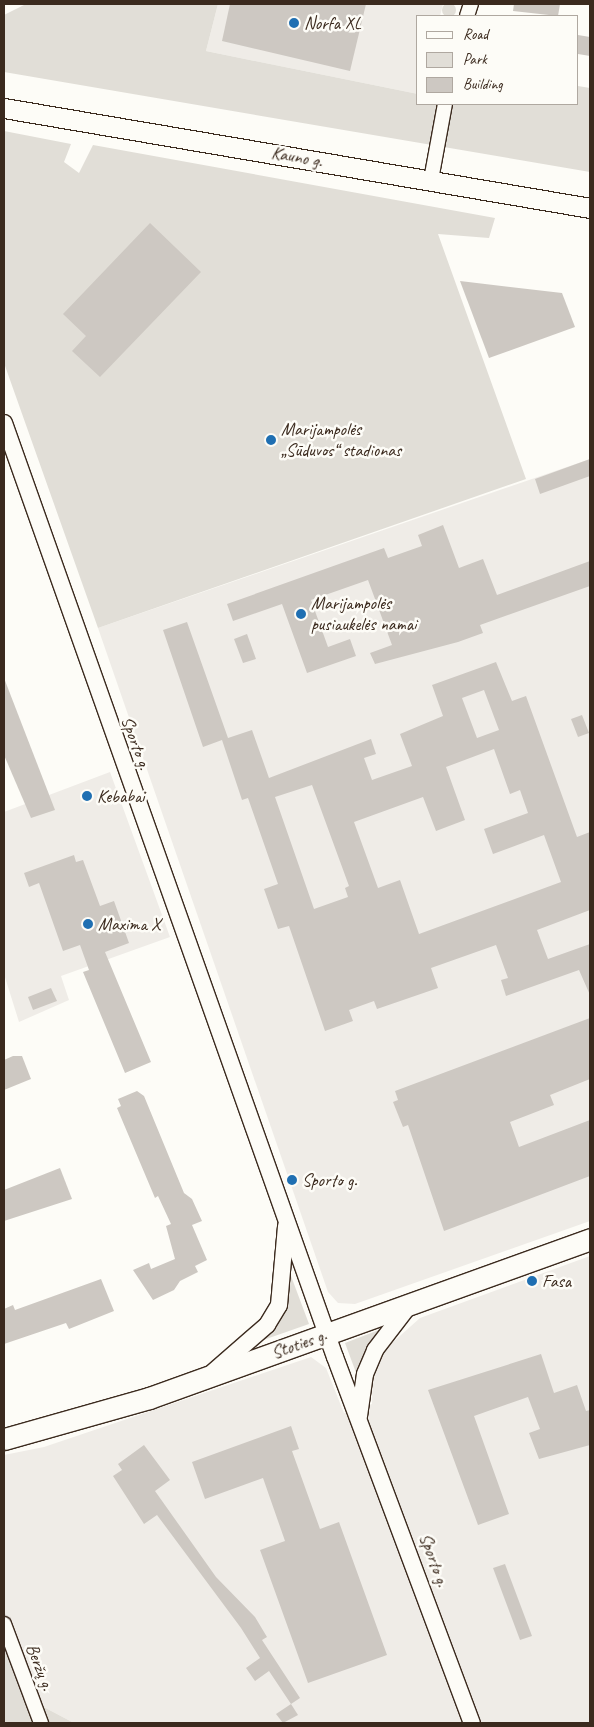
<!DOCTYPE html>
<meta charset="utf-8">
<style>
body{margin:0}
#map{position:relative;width:594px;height:1727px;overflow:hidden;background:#fdfcf7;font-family:Caveat,sans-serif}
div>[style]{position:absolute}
.built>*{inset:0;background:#efece7}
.green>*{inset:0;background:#e1ded7}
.round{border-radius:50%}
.building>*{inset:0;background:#cdc8c2}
.roads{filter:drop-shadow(1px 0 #3b2a1e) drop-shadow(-1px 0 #3b2a1e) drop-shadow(0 1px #3b2a1e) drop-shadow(0 -1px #3b2a1e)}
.minor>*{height:14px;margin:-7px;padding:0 7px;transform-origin:7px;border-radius:7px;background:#fdfcf7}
.tertiary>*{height:16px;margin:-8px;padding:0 8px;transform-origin:8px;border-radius:8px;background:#fdfcf7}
.secondary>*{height:19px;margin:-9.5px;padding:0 9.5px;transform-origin:9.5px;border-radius:9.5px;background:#fdfcf7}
.primary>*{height:21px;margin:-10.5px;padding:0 10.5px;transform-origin:10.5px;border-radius:10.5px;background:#fdfcf7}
.dots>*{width:14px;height:14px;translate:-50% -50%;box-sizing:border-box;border:2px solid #fdfcf7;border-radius:50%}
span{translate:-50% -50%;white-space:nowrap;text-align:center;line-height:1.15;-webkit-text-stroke:5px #fdfcf7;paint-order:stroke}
.poi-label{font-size:18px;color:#3b2a1e}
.left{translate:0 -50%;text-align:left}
.street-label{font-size:18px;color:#3b2a1e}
.frame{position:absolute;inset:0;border:5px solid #3b2a1e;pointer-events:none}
.legend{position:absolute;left:416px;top:15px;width:162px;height:90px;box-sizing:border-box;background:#fdfcf7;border:1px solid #afa8a0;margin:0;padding:6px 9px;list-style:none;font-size:15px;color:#3b2a1e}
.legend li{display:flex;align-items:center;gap:10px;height:25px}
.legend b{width:25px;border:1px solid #afa8a0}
</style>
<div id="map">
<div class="built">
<i style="clip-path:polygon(218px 4px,443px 4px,440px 16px,418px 16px,418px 94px,206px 51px)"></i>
<i style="clip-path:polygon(590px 459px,590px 1221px,355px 1304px,338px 1303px,328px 1292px,98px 628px)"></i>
<i style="clip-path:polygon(110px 772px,170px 937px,61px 976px,69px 1000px,19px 1022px,4px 974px,4px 812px)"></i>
<i style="clip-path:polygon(590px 1256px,590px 1723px,74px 1723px,38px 1704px,4px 1609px,4px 1455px,44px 1447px,311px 1357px,326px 1368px,344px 1413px,372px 1404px,373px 1360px,420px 1318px)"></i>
</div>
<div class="green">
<i class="round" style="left:442px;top:3px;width:14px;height:14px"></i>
<i style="clip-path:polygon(26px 4px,218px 4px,206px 51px,418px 94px,418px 104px,578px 104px,578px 86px,590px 88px,590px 172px,4px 72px,4px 15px)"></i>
<i style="clip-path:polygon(4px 131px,71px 144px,64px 162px,79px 173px,93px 145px,495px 218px,489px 238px,438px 234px,526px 479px,98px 628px,4px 363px)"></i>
<i style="clip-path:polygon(288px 1268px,309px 1324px,252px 1344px)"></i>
<i style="clip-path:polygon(384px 1328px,369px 1345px,358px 1378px,345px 1343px)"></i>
<i style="clip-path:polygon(4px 1609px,38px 1704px,74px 1723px,4px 1723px)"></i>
</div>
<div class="building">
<i style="clip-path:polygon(230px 4px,366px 4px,350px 71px,222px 41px)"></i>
<i style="clip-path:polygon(514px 4px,560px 4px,558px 16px,513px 11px)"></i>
<i style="clip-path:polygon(578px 35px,590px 37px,590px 56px,578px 54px)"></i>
<i style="clip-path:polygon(150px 223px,201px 272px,100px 377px,72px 351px,86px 336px,63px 314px)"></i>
<i style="clip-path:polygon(460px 281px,562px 293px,575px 327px,489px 358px)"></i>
<i style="clip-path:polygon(590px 459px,590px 476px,540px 494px,535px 479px)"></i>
<i style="clip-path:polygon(443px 525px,459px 568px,483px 559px,497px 595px,590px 561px,590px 586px,480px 625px,483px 633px,458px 642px,375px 664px,370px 653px,392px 645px,368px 580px,311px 600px,328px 647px,350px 639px,356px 656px,307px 673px,282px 604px,233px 621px,227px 604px,384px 548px,388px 558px,422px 546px,418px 535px)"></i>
<i style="clip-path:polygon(evenodd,187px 622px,228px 738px,252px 730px,269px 778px,371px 739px,376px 754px,364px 758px,372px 780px,412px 766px,400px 734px,443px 716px,432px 685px,496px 662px,512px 701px,526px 696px,577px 837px,590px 832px,590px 910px,537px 930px,548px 959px,590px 944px,590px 995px,579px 970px,506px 996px,501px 980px,508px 978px,496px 945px,431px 968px,438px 988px,377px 1009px,374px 1001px,349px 1010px,353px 1021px,325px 1031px,289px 926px,278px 929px,264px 889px,278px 884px,248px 798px,242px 800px,222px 740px,203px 747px,163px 630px,187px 622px,484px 690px,499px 730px,477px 738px,462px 698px,484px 690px,187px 622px,494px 749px,510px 794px,520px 790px,528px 813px,484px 829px,493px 854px,544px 835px,561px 882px,419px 934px,400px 880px,378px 888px,354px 822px,423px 797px,436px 831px,465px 820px,446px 767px,494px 749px,187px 622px,312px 785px,349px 886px,345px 888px,348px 897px,314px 909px,275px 797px,312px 785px)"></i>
<i style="clip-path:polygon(247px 634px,256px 659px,243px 663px,234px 639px)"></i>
<i style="clip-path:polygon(4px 678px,55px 810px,31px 818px,4px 755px)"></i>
<i style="clip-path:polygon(582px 715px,589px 733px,578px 737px,571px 719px)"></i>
<i style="clip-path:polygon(74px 855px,76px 862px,83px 860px,100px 906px,114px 901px,129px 943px,105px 952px,151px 1062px,125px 1073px,83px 972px,89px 970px,80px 945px,63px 951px,39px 883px,29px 887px,24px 873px)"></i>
<i style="clip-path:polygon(51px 988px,57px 1001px,33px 1010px,28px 997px)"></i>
<i style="clip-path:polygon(590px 1018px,590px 1079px,550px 1095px,554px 1105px,510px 1122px,519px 1147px,590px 1120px,590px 1176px,444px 1231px,408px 1125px,403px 1127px,393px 1102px,398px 1100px,395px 1091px)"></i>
<i style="clip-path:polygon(13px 1056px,22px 1056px,31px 1079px,4px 1090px,4px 1060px)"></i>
<i style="clip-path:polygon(137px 1091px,144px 1096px,184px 1193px,192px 1199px,202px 1221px,192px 1225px,207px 1260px,195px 1266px,198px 1272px,180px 1281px,174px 1290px,153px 1300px,133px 1270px,149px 1263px,151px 1269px,175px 1259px,166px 1226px,171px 1224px,158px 1196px,155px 1198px,117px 1108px,121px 1106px,118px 1099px)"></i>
<i style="clip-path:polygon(60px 1168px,72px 1199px,4px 1221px,4px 1190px)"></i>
<i style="clip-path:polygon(101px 1279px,114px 1311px,69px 1329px,66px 1323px,4px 1344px,4px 1309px,13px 1305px,15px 1310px)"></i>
<i style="clip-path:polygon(541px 1354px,554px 1393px,577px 1385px,586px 1411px,590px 1410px,590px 1445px,539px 1459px,529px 1433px,540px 1429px,528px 1397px,474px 1416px,509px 1514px,478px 1525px,428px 1390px)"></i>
<i style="clip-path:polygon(291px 1426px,299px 1449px,292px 1451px,320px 1529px,339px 1522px,387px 1655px,308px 1683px,260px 1550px,285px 1541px,263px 1478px,205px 1499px,192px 1462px)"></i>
<i style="clip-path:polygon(144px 1445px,170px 1480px,155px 1491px,216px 1577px,255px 1617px,267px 1637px,262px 1640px,300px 1698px,291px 1704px,269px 1671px,255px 1681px,246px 1668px,260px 1658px,241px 1628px,157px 1515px,144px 1524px,113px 1476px,122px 1470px,118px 1464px)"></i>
<i style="clip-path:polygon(505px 1564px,532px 1636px,520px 1640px,493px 1568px)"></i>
<i style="clip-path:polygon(291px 1704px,298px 1715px,283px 1723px,276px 1714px)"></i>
</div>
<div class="roads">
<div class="minor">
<i style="left:467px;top:16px;width:13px;rotate:-72deg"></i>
<i style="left:431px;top:180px;width:77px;rotate:-79.6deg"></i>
<i style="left:4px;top:1624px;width:106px;rotate:69.5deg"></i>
</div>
<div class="tertiary">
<i style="left:4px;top:423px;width:991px;rotate:70.49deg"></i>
<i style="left:335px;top:1357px;width:391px;rotate:69.5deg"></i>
<i style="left:213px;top:1372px;width:72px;rotate:-41deg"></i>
<i style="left:267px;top:1325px;width:23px;rotate:-59deg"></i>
<i style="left:279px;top:1305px;width:79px;rotate:-84.9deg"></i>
<i style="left:359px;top:1416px;width:42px;rotate:-81.9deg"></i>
<i style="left:365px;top:1374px;width:26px;rotate:-67deg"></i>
<i style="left:375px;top:1350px;width:59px;rotate:-52.5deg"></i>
</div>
<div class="secondary">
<i style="left:4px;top:108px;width:594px;rotate:9.68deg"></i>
</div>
<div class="primary">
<i style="left:4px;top:1439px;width:151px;rotate:-15.8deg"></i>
<i style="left:149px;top:1398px;width:469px;rotate:-19.8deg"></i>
</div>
</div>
<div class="dots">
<i style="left:294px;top:23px;background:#1f6fb2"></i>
<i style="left:271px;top:440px;background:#1f6fb2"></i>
<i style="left:301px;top:614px;background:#1f6fb2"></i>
<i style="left:87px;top:796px;background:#1f6fb2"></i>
<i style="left:88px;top:924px;background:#1f6fb2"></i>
<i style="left:292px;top:1180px;background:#1f6fb2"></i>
<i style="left:532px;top:1281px;background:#1f6fb2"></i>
</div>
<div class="poi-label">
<span class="left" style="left:304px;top:23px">Norfa XL</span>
<span class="left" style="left:281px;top:440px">Marijampolės<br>„Sūduvos“ stadionas</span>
<span class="left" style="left:311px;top:614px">Marijampolės<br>pusiaukelės namai</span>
<span class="left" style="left:97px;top:796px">Kebabai</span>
<span class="left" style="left:98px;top:924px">Maxima X</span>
<span class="left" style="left:302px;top:1180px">Sporto g.</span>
<span class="left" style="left:542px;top:1281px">Fasa</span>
</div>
<div class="street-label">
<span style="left:297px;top:157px;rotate:10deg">Kauno g.</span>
<span style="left:136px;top:743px;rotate:70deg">Sporto g.</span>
<span style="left:299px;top:1344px;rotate:-20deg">Stoties g.</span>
<span style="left:434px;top:1560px;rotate:70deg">Sporto g.</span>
<span style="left:40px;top:1667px;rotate:69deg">Beržų g.</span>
</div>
<div class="frame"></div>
<ul class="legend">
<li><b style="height:6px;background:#fdfcf7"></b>Road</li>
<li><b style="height:14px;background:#e1ded7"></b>Park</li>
<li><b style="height:14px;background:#cdc8c2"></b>Building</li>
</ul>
</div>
